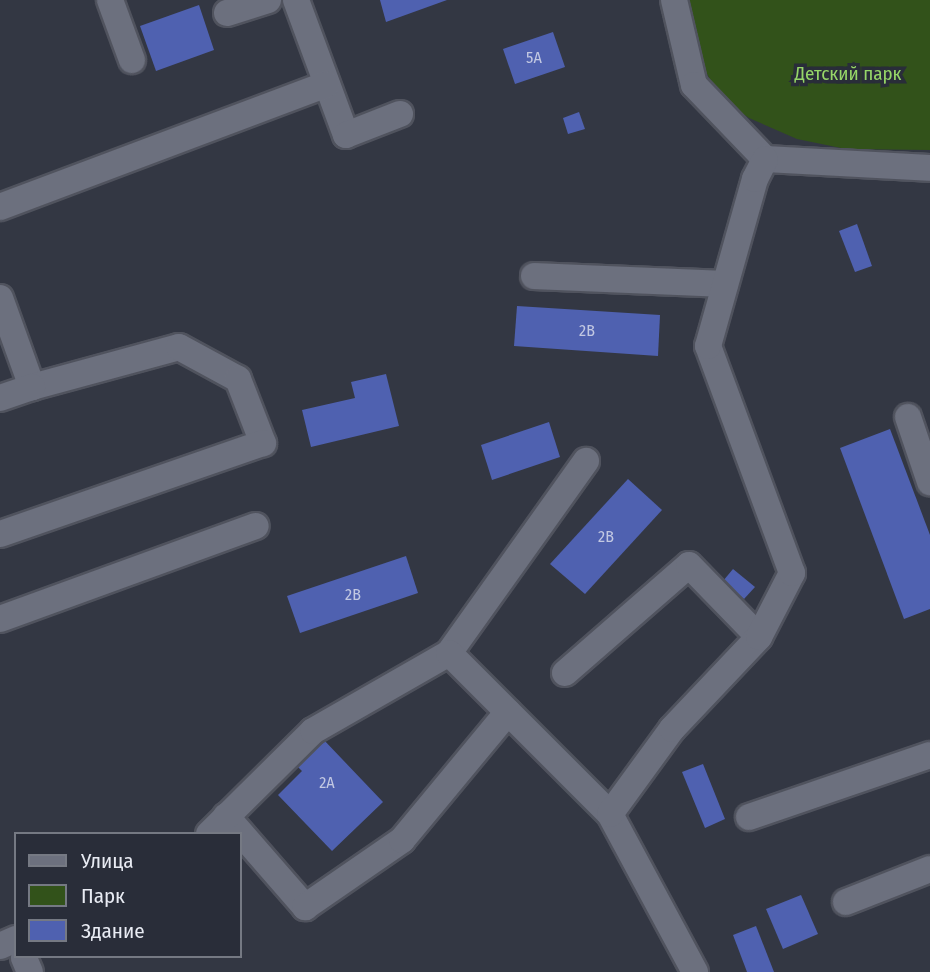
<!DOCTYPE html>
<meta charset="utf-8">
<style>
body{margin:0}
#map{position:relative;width:930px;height:972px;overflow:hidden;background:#333743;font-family:"Fira Sans Condensed",sans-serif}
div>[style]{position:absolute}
.green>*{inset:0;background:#32521a}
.building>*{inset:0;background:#4f61b0}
.roads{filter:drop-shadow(2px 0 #50535e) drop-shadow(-2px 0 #50535e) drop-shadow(0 2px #50535e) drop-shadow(0 -2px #50535e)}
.minor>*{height:26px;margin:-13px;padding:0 13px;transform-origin:13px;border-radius:13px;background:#6c707e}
span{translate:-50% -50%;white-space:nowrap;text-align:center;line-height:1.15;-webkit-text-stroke:7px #292d39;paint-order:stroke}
.number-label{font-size:16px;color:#c2c8e2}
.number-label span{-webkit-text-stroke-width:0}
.park-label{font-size:19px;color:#96d668}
.legend{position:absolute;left:14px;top:832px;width:228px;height:126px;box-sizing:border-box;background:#292d39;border:2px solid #757983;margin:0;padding:9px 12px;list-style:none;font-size:21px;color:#e8ebf3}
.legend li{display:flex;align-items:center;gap:14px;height:35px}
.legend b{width:35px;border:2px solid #757983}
</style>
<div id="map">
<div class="green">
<i style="clip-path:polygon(682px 0,930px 0,930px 150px,846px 149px,797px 139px,749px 118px,730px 105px,711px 81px,701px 63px)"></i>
</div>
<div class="building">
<i style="clip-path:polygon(380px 0,447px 0,386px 22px)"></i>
<i style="clip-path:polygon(199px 5px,214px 50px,156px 71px,140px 26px)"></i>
<i style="clip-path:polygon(553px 32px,565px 67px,515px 84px,503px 49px)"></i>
<i style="clip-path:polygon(579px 112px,585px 129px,568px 134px,563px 118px)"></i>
<i style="clip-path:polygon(857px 224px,872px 266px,855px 272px,839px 231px)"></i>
<i style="clip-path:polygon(517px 306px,660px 315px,658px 356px,514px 346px)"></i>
<i style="clip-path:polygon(386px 374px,399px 426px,311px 447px,302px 410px,355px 398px,351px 382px)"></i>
<i style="clip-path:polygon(549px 422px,560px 457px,492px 480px,481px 445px)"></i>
<i style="clip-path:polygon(890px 429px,930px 535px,930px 609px,904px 619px,840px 448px)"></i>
<i style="clip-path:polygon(628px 479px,662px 510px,585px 594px,550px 564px)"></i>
<i style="clip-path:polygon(406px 556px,418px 593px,300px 633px,287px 596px)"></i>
<i style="clip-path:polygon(733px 569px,755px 587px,744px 599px,723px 581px)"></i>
<i style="clip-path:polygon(322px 738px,383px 802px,332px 851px,278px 795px,302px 771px,295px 764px)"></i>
<i style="clip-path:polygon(703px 764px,725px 819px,705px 828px,682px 772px)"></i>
<i style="clip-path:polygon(801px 895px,818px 934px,783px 949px,766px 909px)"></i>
<i style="clip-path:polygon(756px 926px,774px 972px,747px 972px,733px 935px)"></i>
</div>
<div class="roads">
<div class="minor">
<i style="left:110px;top:0;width:64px;rotate:69.9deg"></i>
<i style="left:296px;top:0;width:144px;rotate:69.7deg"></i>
<i style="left:346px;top:135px;width:58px;rotate:-21.3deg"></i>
<i style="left:674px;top:0;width:87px;rotate:76.8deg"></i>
<i style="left:694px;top:85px;width:103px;rotate:46.2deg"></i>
<i style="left:765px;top:159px;width:165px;rotate:3.1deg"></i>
<i style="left:227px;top:13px;width:43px;rotate:-17.6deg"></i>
<i style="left:0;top:207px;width:349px;rotate:-20.6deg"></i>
<i style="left:534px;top:276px;width:191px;rotate:2.4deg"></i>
<i style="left:0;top:298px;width:95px;rotate:70.2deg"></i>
<i style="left:32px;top:387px;width:152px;rotate:-15.2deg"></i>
<i style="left:179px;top:347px;width:67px;rotate:28.5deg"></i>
<i style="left:238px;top:379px;width:69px;rotate:68.7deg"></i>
<i style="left:263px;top:443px;width:278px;rotate:160.9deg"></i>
<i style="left:0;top:398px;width:34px;rotate:-19deg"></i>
<i style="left:908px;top:417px;width:69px;rotate:71.3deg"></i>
<i style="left:0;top:619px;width:272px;rotate:-20deg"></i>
<i style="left:449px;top:653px;width:236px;rotate:-54.5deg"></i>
<i style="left:565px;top:673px;width:164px;rotate:-41.1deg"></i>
<i style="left:689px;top:565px;width:100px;rotate:45.8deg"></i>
<i style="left:226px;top:816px;width:121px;rotate:49deg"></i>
<i style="left:305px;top:907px;width:118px;rotate:-34.6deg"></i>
<i style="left:402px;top:840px;width:166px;rotate:-50.4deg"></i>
<i style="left:749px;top:817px;width:191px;rotate:-18.9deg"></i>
<i style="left:209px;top:834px;width:146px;rotate:-44.7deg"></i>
<i style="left:313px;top:731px;width:157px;rotate:-29.8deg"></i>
<i style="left:449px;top:653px;width:228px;rotate:45deg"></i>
<i style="left:846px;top:902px;width:90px;rotate:-21.4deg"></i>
<i style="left:0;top:946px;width:17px;rotate:-24deg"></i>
<i style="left:24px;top:958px;width:15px;rotate:67deg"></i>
<i style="left:695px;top:972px;width:179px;rotate:-118.3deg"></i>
<i style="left:610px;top:814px;width:105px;rotate:-53.9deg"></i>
<i style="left:672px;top:729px;width:127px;rotate:-46.6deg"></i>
<i style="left:759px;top:637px;width:72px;rotate:-62.7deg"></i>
<i style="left:792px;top:573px;width:242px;rotate:-110.3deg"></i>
<i style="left:708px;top:346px;width:173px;rotate:-74.3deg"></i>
<i style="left:755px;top:179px;width:22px;rotate:-63deg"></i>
</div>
</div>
<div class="number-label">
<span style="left:534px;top:58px">5А</span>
<span style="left:587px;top:331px">2В</span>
<span style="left:606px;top:537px">2В</span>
<span style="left:353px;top:595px">2В</span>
<span style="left:327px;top:783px">2А</span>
</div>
<div class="park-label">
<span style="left:848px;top:74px">Детский парк</span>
</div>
<ul class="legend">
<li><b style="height:9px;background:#6c707e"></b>Улица</li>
<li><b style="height:19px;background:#32521a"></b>Парк</li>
<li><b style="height:19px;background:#4f61b0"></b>Здание</li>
</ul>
</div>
